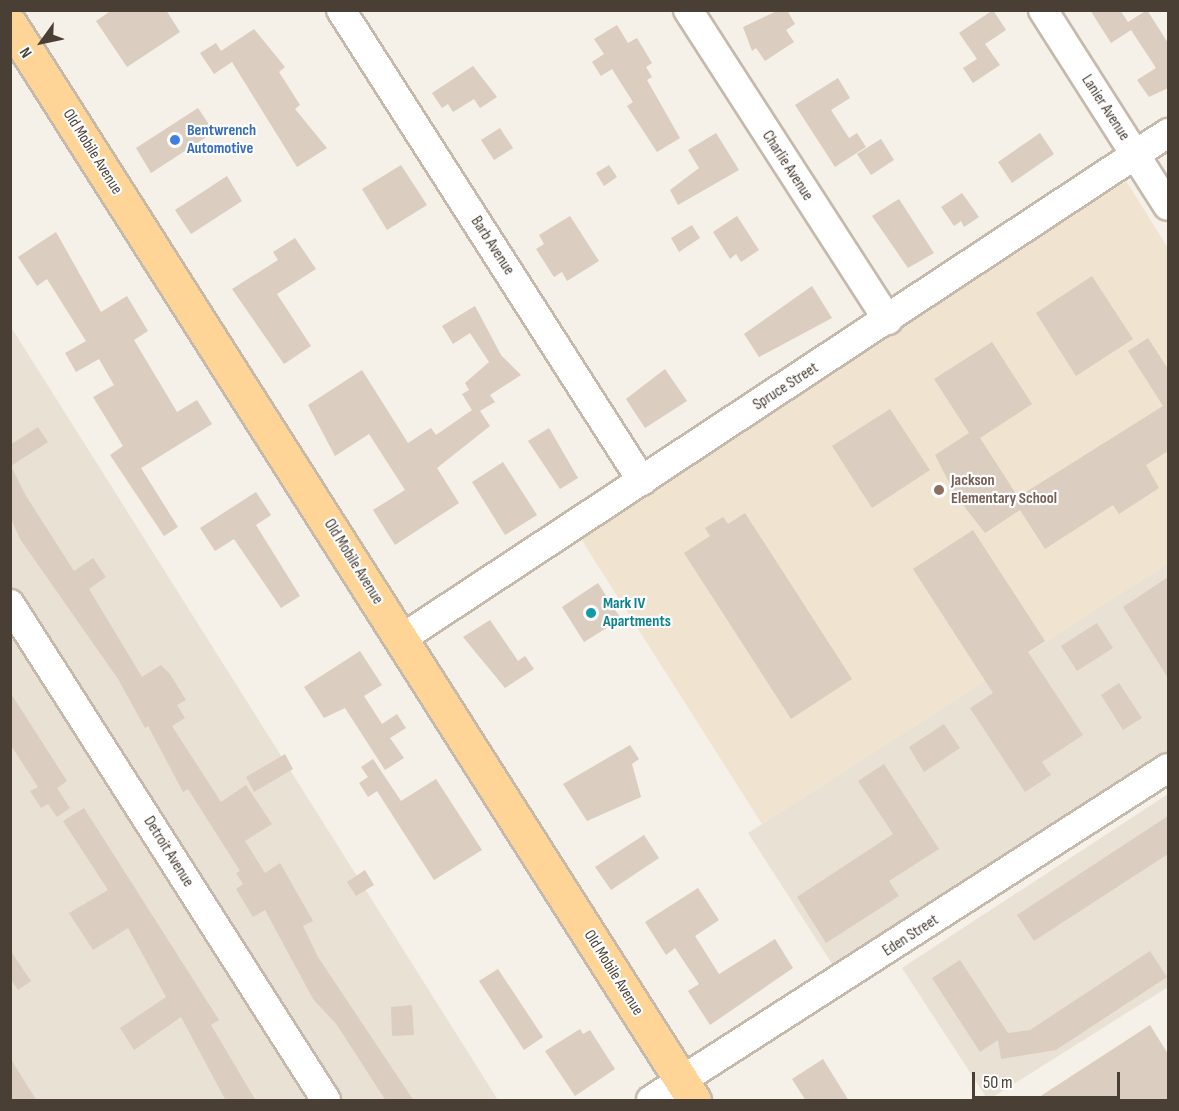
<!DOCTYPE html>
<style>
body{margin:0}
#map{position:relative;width:1179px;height:1111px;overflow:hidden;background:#f5f0e8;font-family:"Sofia Sans Condensed",sans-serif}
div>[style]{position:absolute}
.residential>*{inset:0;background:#eae1d5}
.education>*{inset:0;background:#f0e3d0}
.building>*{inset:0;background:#dbcdbf}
.roads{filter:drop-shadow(2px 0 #c5b9ac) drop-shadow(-2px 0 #c5b9ac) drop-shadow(0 2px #c5b9ac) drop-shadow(0 -2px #c5b9ac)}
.minor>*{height:28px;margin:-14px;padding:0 14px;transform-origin:14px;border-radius:14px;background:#fff}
.major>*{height:33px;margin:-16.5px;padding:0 16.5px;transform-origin:16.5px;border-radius:16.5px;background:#ffd497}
.dots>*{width:16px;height:16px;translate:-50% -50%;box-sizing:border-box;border:3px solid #fff;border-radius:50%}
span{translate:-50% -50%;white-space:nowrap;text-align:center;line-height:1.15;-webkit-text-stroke:4.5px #fff;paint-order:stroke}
.street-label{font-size:16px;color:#4a3f35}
.shop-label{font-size:16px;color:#366cbe;font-weight:700}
.left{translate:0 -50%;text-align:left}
.education-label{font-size:16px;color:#785e54;font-weight:700}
.culture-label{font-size:16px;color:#0d838f;font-weight:700}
.frame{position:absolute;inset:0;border:12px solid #4a3f35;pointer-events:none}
.north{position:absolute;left:12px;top:12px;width:60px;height:60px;-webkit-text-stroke:4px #fff;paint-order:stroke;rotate:237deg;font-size:16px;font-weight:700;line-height:24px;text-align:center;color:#4a3f35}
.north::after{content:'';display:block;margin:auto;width:21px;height:27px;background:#4a3f35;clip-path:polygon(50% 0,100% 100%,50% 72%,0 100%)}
.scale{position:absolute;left:972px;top:1072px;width:148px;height:27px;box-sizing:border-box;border:3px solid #4a3f35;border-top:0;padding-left:8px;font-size:18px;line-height:21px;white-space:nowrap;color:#4a3f35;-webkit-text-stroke:4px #fff;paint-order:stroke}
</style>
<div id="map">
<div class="residential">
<i style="clip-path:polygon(11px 327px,498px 1100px,11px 1100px)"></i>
<i style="clip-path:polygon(1168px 563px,1168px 752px,834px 967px,748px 833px)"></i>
<i style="clip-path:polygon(1168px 794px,1168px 987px,988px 1100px,902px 968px)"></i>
</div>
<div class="education">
<i style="clip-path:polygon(1126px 181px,1168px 248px,1168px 563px,762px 824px,581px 539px)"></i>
</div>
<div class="building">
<i style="clip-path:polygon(112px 10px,166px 10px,180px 32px,127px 67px,96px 21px)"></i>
<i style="clip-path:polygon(779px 10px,787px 10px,795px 24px,786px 30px,794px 42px,765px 61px,756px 48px,752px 51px,743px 27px)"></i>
<i style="clip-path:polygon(993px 10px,1006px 30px,985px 44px,1000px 65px,973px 83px,963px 68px,977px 59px,959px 33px)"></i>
<i style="clip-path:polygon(1090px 10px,1120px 10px,1128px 22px,1147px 10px,1168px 43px,1168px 88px,1149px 97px,1137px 80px,1156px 68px,1131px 30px,1111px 43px)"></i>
<i style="clip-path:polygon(617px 25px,628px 43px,637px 38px,652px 63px,646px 67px,652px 77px,647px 80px,680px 138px,657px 152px,627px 106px,633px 102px,612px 69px,601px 76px,592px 62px,604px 54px,594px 39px)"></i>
<i style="clip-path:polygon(254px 29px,285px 67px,279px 72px,300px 105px,295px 109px,327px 148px,297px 167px,232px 62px,214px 74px,200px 53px,216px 43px,221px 51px)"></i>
<i style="clip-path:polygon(473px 66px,497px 97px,480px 108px,474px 99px,453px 112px,448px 104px,442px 108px,432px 93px)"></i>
<i style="clip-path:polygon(838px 78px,850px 98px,831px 110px,849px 138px,857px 133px,866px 147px,835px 167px,795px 105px)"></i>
<i style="clip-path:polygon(198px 108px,214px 132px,151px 173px,136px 148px)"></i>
<i style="clip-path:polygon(500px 128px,513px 148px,494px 160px,481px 140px)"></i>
<i style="clip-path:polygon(716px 133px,739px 170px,678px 205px,670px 190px,699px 168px,688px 150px)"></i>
<i style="clip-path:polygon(1040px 133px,1054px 154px,1012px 183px,998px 162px)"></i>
<i style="clip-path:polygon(881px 139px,894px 160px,871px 175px,857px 154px)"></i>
<i style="clip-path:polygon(401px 165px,427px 205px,387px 230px,362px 189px)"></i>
<i style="clip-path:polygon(609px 165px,617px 177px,604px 186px,596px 173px)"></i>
<i style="clip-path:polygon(227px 176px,242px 201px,191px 234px,175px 210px)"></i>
<i style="clip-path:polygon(962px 193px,979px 217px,964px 227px,961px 221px,954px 226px,941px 207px)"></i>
<i style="clip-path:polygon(899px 199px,934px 253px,908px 268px,872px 216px)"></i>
<i style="clip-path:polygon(570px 216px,599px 261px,567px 281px,562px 272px,554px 277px,536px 249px,544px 244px,539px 235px)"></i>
<i style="clip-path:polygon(737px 216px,759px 250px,741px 262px,736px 254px,730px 259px,713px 232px)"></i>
<i style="clip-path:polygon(692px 225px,700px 238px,679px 252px,671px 238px)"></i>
<i style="clip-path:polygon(56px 232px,101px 312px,127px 296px,148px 331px,134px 340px,177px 412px,197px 400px,212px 424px,141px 468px,178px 527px,164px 536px,110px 455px,123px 446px,93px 397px,114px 385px,99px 359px,76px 372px,65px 353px,86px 341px,47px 279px,37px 286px,18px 257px)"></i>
<i style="clip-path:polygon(295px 238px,316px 269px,277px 294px,311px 346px,284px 364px,232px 289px,278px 260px,273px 252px)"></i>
<i style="clip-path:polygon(1092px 276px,1133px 339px,1076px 376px,1036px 313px)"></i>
<i style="clip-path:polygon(812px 286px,832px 318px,759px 357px,744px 334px)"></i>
<i style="clip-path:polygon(475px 306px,501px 355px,521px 375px,490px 395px,495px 402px,480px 411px,490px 426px,437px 468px,459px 503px,395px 545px,373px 510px,405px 490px,369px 434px,335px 456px,308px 405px,362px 370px,408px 443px,431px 428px,436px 435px,472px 410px,462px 394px,469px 390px,465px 383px,489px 362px,470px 333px,453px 344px,442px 326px)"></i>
<i style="clip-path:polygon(1148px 338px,1168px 369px,1168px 451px,1146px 465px,1159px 488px,1119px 514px,1113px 505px,1045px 549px,1020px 510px,985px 533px,956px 496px,935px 455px,969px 433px,934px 379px,992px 342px,1032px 404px,980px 438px,1018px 497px,1163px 406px,1128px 351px)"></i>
<i style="clip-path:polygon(665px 369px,687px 401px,645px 428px,626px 399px)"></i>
<i style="clip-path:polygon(890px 409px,930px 470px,872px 508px,832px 446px)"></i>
<i style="clip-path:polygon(38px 427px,48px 442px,11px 466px,26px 496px,74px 571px,93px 558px,106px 577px,89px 589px,142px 677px,161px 665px,170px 674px,186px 700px,177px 705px,185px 718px,172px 726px,221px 802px,246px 785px,272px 824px,245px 841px,265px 873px,280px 863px,313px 921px,303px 926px,318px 957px,414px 1101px,386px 1101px,337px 1025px,313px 999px,265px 910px,253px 917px,236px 889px,243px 884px,236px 873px,240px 871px,188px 789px,183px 792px,148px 726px,145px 728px,118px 679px,20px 539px,10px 517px,10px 445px)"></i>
<i style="clip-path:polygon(549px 428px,578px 478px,560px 489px,528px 441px)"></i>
<i style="clip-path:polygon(503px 462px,537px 515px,505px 535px,472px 482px)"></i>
<i style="clip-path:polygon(256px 492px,271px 515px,256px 525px,300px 596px,281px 608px,234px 539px,215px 551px,200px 528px)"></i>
<i style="clip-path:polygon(745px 513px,852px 679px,791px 719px,684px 553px,710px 536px,705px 528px,723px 517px,728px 524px)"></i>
<i style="clip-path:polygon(973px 530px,1045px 641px,1028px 652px,1083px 735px,1042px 762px,1051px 775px,1025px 792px,970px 708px,993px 693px,913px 569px)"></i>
<i style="clip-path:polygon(1168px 577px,1168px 678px,1123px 607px)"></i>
<i style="clip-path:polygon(598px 583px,621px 619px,584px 642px,562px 607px)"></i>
<i style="clip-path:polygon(490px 620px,518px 661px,525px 656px,534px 669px,505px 688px,463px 637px)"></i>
<i style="clip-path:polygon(1097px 623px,1113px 648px,1077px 671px,1061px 646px)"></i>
<i style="clip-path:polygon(360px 651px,382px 685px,364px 696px,382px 724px,397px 714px,406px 728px,390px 738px,404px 758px,385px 770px,345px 708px,324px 718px,304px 687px)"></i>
<i style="clip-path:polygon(1119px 683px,1142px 718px,1123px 730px,1101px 695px)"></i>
<i style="clip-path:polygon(10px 692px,67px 781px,57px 788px,70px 808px,57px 817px,48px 804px,41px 808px,30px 791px,38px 787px,10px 744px)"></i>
<i style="clip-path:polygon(944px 724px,960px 748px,924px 772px,909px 747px)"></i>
<i style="clip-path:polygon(630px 745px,639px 759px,632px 764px,641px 797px,587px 821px,563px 784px)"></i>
<i style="clip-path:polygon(285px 754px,293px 769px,254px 792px,246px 777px)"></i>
<i style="clip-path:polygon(373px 759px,401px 801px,436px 779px,482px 850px,434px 880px,377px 791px,368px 797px,359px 783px,368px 777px,361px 767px)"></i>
<i style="clip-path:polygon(884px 764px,939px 849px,889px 881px,899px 896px,826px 943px,797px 897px,893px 834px,858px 781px)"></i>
<i style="clip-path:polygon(84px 808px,219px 1020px,211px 1025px,256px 1101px,226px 1101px,181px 1017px,134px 1050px,120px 1028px,166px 997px,128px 928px,93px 950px,69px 913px,108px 890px,63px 821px)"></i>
<i style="clip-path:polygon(1168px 816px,1168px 854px,1034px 941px,1017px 915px)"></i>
<i style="clip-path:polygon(644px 835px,659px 858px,611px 890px,595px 867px)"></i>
<i style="clip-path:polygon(365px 870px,374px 885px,356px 896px,347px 882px)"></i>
<i style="clip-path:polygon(698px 888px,719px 920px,695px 936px,719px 974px,775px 939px,793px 968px,710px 1025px,688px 991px,699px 984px,675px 948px,666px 955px,645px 922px)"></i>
<i style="clip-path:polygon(10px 950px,31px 981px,18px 990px,10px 978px)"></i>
<i style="clip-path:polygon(1150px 951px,1167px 977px,1056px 1050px,1001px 1059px,998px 1040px,980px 1052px,932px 978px,960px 960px,1008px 1033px,1030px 1030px)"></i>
<i style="clip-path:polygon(498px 969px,543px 1037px,524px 1050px,479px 981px)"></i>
<i style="clip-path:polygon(412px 1005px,414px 1035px,392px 1036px,391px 1007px)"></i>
<i style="clip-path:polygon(1150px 1025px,1168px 1054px,1168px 1101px,1033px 1101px)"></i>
<i style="clip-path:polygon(580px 1029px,583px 1034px,590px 1030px,615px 1069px,575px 1096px,545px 1051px)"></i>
<i style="clip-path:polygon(10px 1058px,37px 1101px,10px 1101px)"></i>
<i style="clip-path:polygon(823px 1059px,849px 1101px,806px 1101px,792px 1079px)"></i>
</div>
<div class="roads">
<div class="minor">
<i style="left:341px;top:10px;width:559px;rotate:57.42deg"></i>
<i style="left:688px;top:10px;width:369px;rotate:57.2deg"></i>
<i style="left:1043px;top:10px;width:232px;rotate:57.5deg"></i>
<i style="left:10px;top:604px;width:588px;rotate:57.5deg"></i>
<i style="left:401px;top:639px;width:919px;rotate:-33.41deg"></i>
<i style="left:651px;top:1100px;width:614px;rotate:-32.71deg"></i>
</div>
<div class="major">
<i style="left:10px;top:24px;width:1275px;rotate:57.56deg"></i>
</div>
</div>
<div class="dots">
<i style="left:175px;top:140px;background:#3f7fe0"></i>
<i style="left:939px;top:490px;background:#8d6e63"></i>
<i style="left:591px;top:613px;background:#0f9aa8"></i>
</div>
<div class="street-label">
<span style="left:1105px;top:108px;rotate:57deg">Lanier Avenue</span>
<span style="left:92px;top:152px;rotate:58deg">Old Mobile Avenue</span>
<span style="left:787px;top:166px;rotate:57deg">Charlie Avenue</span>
<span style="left:492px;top:246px;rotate:57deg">Barb Avenue</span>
<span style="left:786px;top:387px;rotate:-33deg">Spruce Street</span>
<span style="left:353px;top:562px;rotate:58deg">Old Mobile Avenue</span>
<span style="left:168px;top:852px;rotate:58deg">Detroit Avenue</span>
<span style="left:911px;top:936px;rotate:-33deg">Eden Street</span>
<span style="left:613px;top:973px;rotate:58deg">Old Mobile Avenue</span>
</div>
<div class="shop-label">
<span class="left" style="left:187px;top:140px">Bentwrench<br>Automotive</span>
</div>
<div class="education-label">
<span class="left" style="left:951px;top:490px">Jackson<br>Elementary School</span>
</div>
<div class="culture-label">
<span class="left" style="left:603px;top:613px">Mark IV<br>Apartments</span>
</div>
<div class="frame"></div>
<div class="north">N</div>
<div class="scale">50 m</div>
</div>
